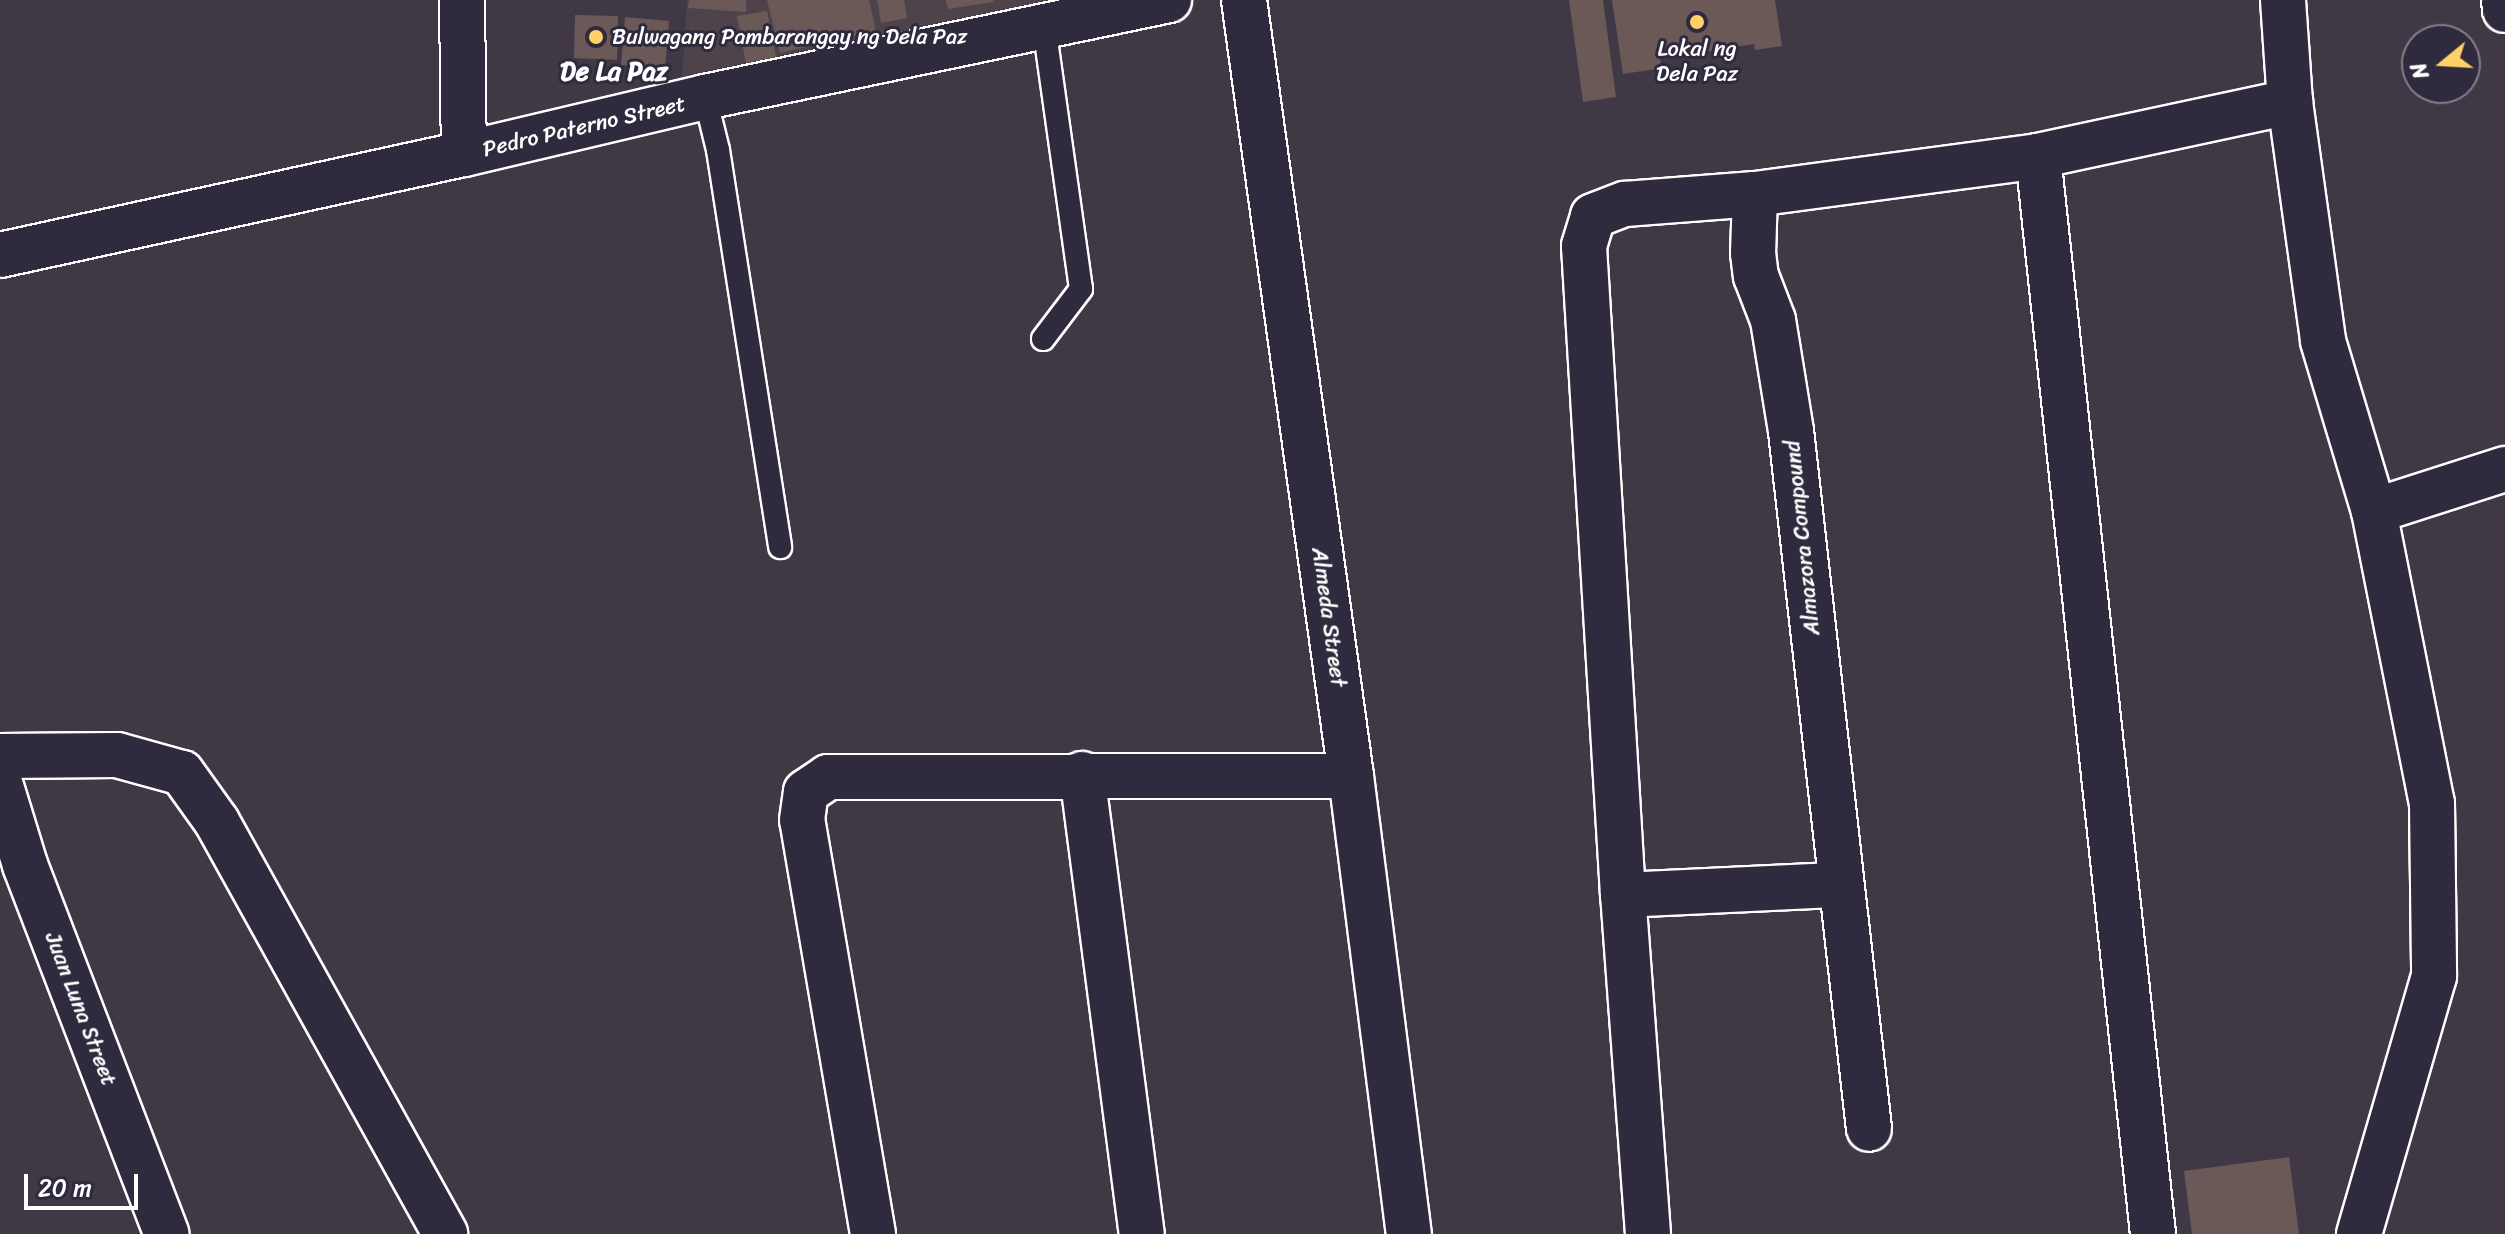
<!DOCTYPE html>
<style>
body{margin:0}
#map{position:relative;width:2505px;height:1234px;overflow:hidden;background:#413845;font-family:Sriracha,sans-serif}
div>[style]{position:absolute}
.built>*{inset:0;background:#4e424b}
.building>*{inset:0;background:#6b5958}
.roads{filter:drop-shadow(2px 0 #fff) drop-shadow(-2px 0 #fff) drop-shadow(0 2px #fff) drop-shadow(0 -2px #fff)}
.service>*{height:22px;margin:-11px;padding:0 11px;transform-origin:11px;border-radius:11px;background:#2f2a3d}
.minor>*{height:44px;margin:-22px;padding:0 22px;transform-origin:22px;border-radius:22px;background:#2f2a3d}
.tertiary>*{height:44px;margin:-22px;padding:0 22px;transform-origin:22px;border-radius:22px;background:#2f2a3d}
.dots>*{width:22px;height:22px;translate:-50% -50%;box-sizing:border-box;border:4px solid #2f2a3d;border-radius:50%}
span{translate:-50% -50%;white-space:nowrap;text-align:center;line-height:1.15;-webkit-text-stroke:6px #2f2a3d;paint-order:stroke}
.poi-label{font-size:22px;color:#fff}
.left{translate:0 -50%;text-align:left}
.street-label{font-size:22px;color:#fff}
.quarter-label{font-size:26px;color:#fff;font-weight:700}
.north{position:absolute;left:2401px;top:24px;width:80px;height:80px;box-sizing:border-box;background:#2f2a3d;border:2px solid #827f8b;border-radius:50%;rotate:252deg;font-size:22px;font-weight:700;line-height:32px;text-align:center;color:#fff}
.north::after{content:'';display:block;margin:auto;width:28px;height:36px;background:#ffd166;clip-path:polygon(50% 0,100% 100%,50% 72%,0 100%)}
.scale{position:absolute;left:24px;top:1174px;width:114px;height:36px;box-sizing:border-box;border:4px solid #fff;border-top:0;padding-left:10px;font-size:24px;line-height:28px;white-space:nowrap;color:#fff;-webkit-text-stroke:6px #2f2a3d;paint-order:stroke}
</style>
<div id="map">
<div class="built">
<i style="clip-path:polygon(687px 0,1048px 0,682px 76px)"></i>
</div>
<div class="building">
<i style="clip-path:polygon(689px 0,746px 0,746px 12px,688px 8px)"></i>
<i style="clip-path:polygon(767px 0,869px 0,876px 31px,780px 53px)"></i>
<i style="clip-path:polygon(877px 0,904px 0,907px 18px,881px 23px)"></i>
<i style="clip-path:polygon(946px 0,993px 0,993px 2px,948px 9px)"></i>
<i style="clip-path:polygon(1569px 0,1603px 0,1616px 97px,1583px 102px)"></i>
<i style="clip-path:polygon(1612px 0,1775px 0,1782px 46px,1755px 50px,1754px 44px,1660px 59px,1662px 68px,1623px 74px)"></i>
<i style="clip-path:polygon(767px 11px,776px 57px,746px 63px,737px 16px)"></i>
<i style="clip-path:polygon(575px 15px,618px 16px,617px 60px,574px 58px)"></i>
<i style="clip-path:polygon(625px 17px,669px 21px,665px 68px,621px 65px)"></i>
<i style="clip-path:polygon(2289px 1157px,2299px 1234px,2192px 1234px,2184px 1171px)"></i>
</div>
<div class="roads">
<div class="service">
<i style="left:705px;top:97px;width:55px;rotate:76.2deg"></i>
<i style="left:718px;top:150px;width:402px;rotate:81.1deg"></i>
<i style="left:1043px;top:339px;width:63px;rotate:-52.8deg"></i>
<i style="left:1081px;top:289px;width:267px;rotate:-98deg"></i>
</div>
<div class="minor">
<i style="left:462px;top:0;width:154px;rotate:89.3deg"></i>
<i style="left:1244px;top:0;width:783px;rotate:82.15deg"></i>
<i style="left:1351px;top:776px;width:462px;rotate:82.8deg"></i>
<i style="left:2283px;top:0;width:102px;rotate:86.1deg"></i>
<i style="left:2290px;top:102px;width:241px;rotate:82.1deg"></i>
<i style="left:2323px;top:341px;width:177px;rotate:73.3deg"></i>
<i style="left:2374px;top:511px;width:298px;rotate:78.8deg"></i>
<i style="left:2432px;top:803px;width:173px;rotate:89.3deg"></i>
<i style="left:2434px;top:976px;width:269px;rotate:106.2deg"></i>
<i style="left:2504px;top:0;width:10px;rotate:84deg"></i>
<i style="left:2038px;top:156px;width:1084px;rotate:83.91deg"></i>
<i style="left:1755px;top:194px;width:59px;rotate:91.9deg"></i>
<i style="left:1753px;top:253px;width:23px;rotate:83deg"></i>
<i style="left:1756px;top:276px;width:47px;rotate:68.9deg"></i>
<i style="left:1773px;top:320px;width:112px;rotate:80.8deg"></i>
<i style="left:1791px;top:431px;width:702px;rotate:83.62deg"></i>
<i style="left:2374px;top:511px;width:138px;rotate:-17.8deg"></i>
<i style="left:0;top:756px;width:117px;rotate:-0.5deg"></i>
<i style="left:117px;top:755px;width:67px;rotate:15.5deg"></i>
<i style="left:182px;top:773px;width:60px;rotate:54.5deg"></i>
<i style="left:217px;top:822px;width:471px;rotate:61deg"></i>
<i style="left:1082px;top:774px;width:464px;rotate:82.6deg"></i>
<i style="left:0;top:783px;width:86px;rotate:73deg"></i>
<i style="left:25px;top:865px;width:395px;rotate:69deg"></i>
<i style="left:1623px;top:895px;width:216px;rotate:-2.7deg"></i>
<i style="left:873px;top:1234px;width:420px;rotate:-99.7deg"></i>
<i style="left:802px;top:820px;width:28px;rotate:-82deg"></i>
<i style="left:806px;top:792px;width:27px;rotate:-34deg"></i>
<i style="left:828px;top:777px;width:523px;rotate:-0.11deg"></i>
<i style="left:1648px;top:1234px;width:340px;rotate:-94.2deg"></i>
<i style="left:1623px;top:895px;width:650px;rotate:-93.44deg"></i>
<i style="left:1584px;top:246px;width:31px;rotate:-73deg"></i>
<i style="left:1593px;top:216px;width:34px;rotate:-21deg"></i>
<i style="left:1625px;top:204px;width:130px;rotate:-4.4deg"></i>
<i style="left:1755px;top:194px;width:286px;rotate:-7.6deg"></i>
<i style="left:2038px;top:156px;width:258px;rotate:-12.1deg"></i>
</div>
<div class="tertiary">
<i style="left:0;top:255px;width:475px;rotate:-12.3deg"></i>
<i style="left:464px;top:154px;width:248px;rotate:-13.3deg"></i>
<i style="left:705px;top:97px;width:474px;rotate:-11.8deg"></i>
</div>
</div>
<div class="dots">
<i style="left:1697px;top:22px;background:#ffd166"></i>
<i style="left:596px;top:37px;background:#ffd166"></i>
</div>
<div class="poi-label">
<span class="left" style="left:612px;top:37px">Bulwagang Pambarangay ng Dela Paz</span>
<span style="left:1697px;top:61px">Lokal ng<br>Dela Paz</span>
</div>
<div class="street-label">
<span style="left:584px;top:126px;rotate:-13deg">Pedro Paterno Street</span>
<span style="left:1802px;top:538px;rotate:-96deg">Almazora Compound</span>
<span style="left:1329px;top:617px;rotate:82deg">Almeda Street</span>
<span style="left:81px;top:1009px;rotate:69deg">Juan Luna Street</span>
</div>
<div class="quarter-label">
<span style="left:614px;top:72px">De La Paz</span>
</div>
<div class="north">N</div>
<div class="scale">20 m</div>
</div>
